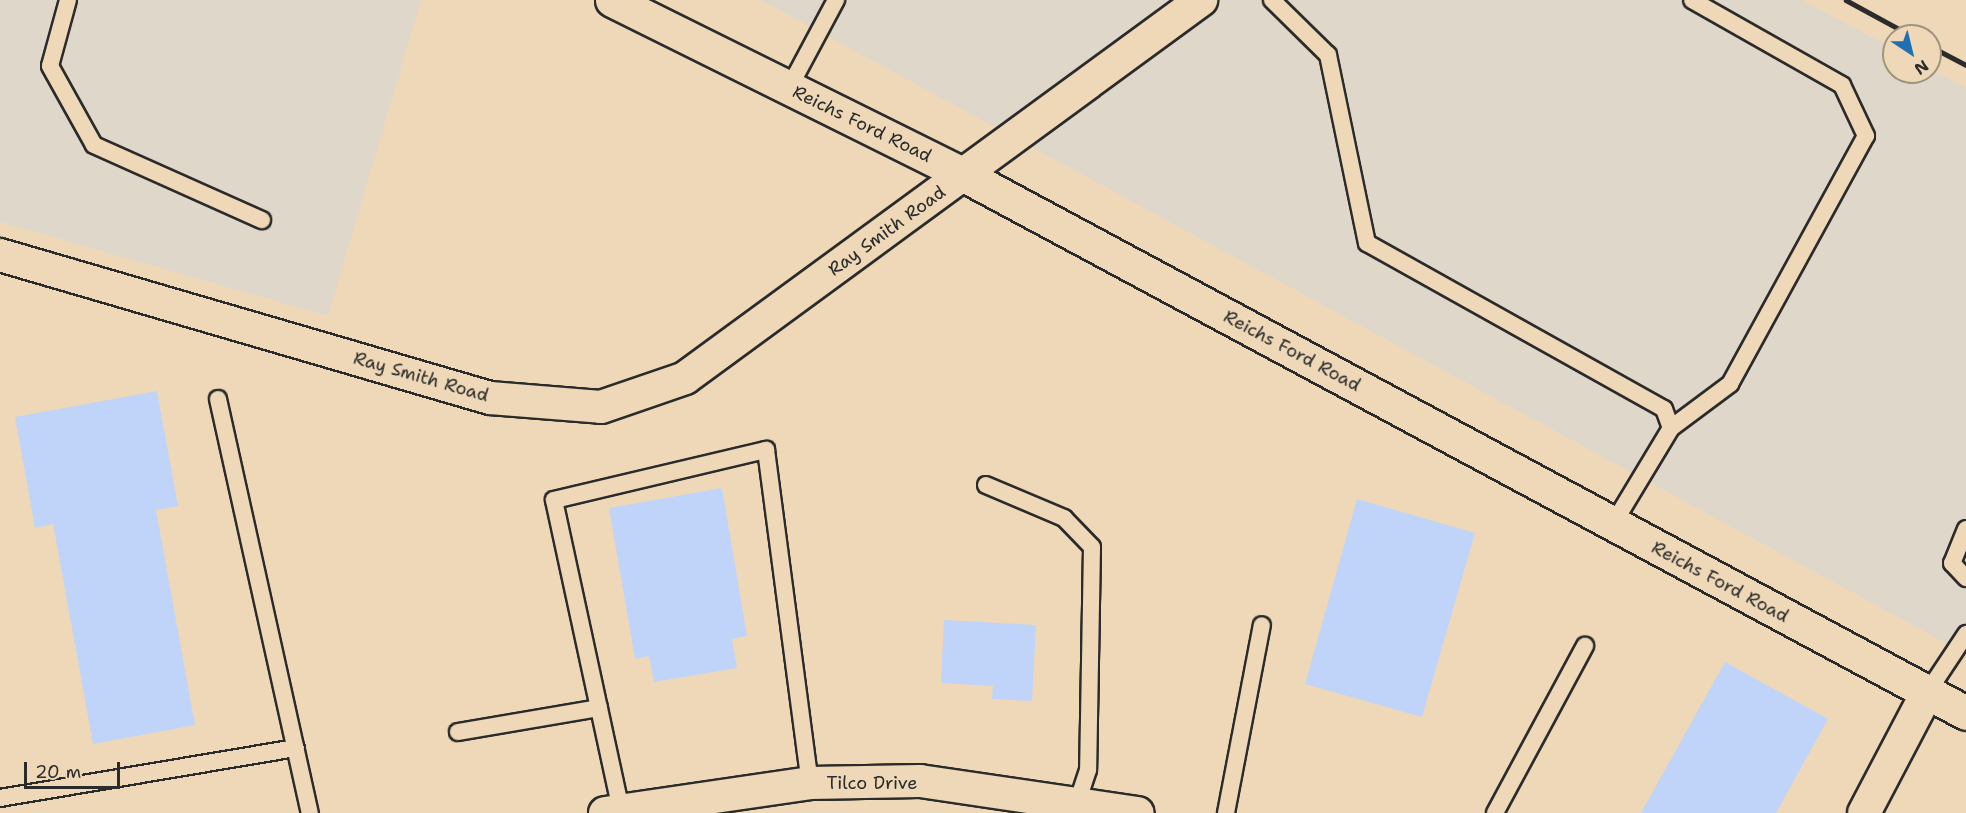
<!DOCTYPE html>
<style>
body{margin:0}
#map{position:relative;width:1966px;height:813px;overflow:hidden;background:#eed8b7;font-family:"Shantell Sans",sans-serif}
div>[style]{position:absolute}
.built>*{inset:0;background:#e0d7cb}
.building>*{inset:0;background:#c0d4f9}
.roads{filter:drop-shadow(2px 0 #2b2b2b) drop-shadow(-2px 0 #2b2b2b) drop-shadow(0 2px #2b2b2b) drop-shadow(0 -2px #2b2b2b)}
.lane>*{height:16px;margin:-8px;padding:0 8px;transform-origin:8px;border-radius:8px;background:#eed8b7}
.street>*{height:32px;margin:-16px;padding:0 16px;transform-origin:16px;border-radius:16px;background:#eed8b7}
.secondary>*{height:33px;margin:-16.5px;padding:0 16.5px;transform-origin:16.5px;border-radius:16.5px;background:#eed8b7}
.rail>*{height:4.5px;margin:-2.25px;padding:0 2.25px;transform-origin:2.25px;border-radius:2.25px;background:#2b2b2b}
span{translate:-50% -50%;white-space:nowrap;text-align:center;line-height:1.15;-webkit-text-stroke:6px #eed8b7;paint-order:stroke}
.street-label{font-size:18px;color:#2b2b2b}
.north{position:absolute;left:1882px;top:24px;width:60px;height:60px;box-sizing:border-box;background:#eed8b7;border:2px solid #a0937f;border-radius:50%;rotate:145deg;font-size:16px;font-weight:700;line-height:24px;text-align:center;color:#2b2b2b}
.north::after{content:'';display:block;margin:auto;width:21px;height:27px;background:#1f6fb2;clip-path:polygon(50% 0,100% 100%,50% 72%,0 100%)}
.scale{position:absolute;left:24px;top:762px;width:96px;height:27px;box-sizing:border-box;border:3px solid #2b2b2b;border-top:0;padding-left:8px;font-size:18px;line-height:21px;white-space:nowrap;color:#2b2b2b;-webkit-text-stroke:4px #eed8b7;paint-order:stroke}
</style>
<div id="map">
<div class="built">
<i style="clip-path:polygon(0 0,421px 0,328px 316px,0 222px)"></i>
<i style="clip-path:polygon(761px 0,1802px 0,1894px 49px,1894px 72px,1930px 69px,1966px 88px,1966px 654px)"></i>
</div>
<div class="building">
<i style="clip-path:polygon(157px 391px,178px 506px,156px 510px,195px 725px,93px 744px,53px 524px,35px 528px,15px 417px)"></i>
<i style="clip-path:polygon(722px 488px,747px 636px,732px 639px,737px 668px,654px 682px,649px 656px,635px 659px,609px 508px)"></i>
<i style="clip-path:polygon(1357px 499px,1475px 533px,1422px 717px,1305px 684px)"></i>
<i style="clip-path:polygon(944px 620px,1036px 625px,1032px 701px,992px 699px,993px 686px,941px 683px)"></i>
<i style="clip-path:polygon(1725px 662px,1828px 719px,1776px 813px,1641px 813px)"></i>
</div>
<div class="roads">
<div class="lane">
<i style="left:68px;top:0;width:68px;rotate:105.3deg"></i>
<i style="left:50px;top:66px;width:90px;rotate:60.9deg"></i>
<i style="left:94px;top:145px;width:184px;rotate:24.1deg"></i>
<i style="left:1272px;top:0;width:78px;rotate:44.5deg"></i>
<i style="left:1328px;top:55px;width:192px;rotate:78.3deg"></i>
<i style="left:1367px;top:243px;width:340px;rotate:29.2deg"></i>
<i style="left:1664px;top:409px;width:20px;rotate:70deg"></i>
<i style="left:1671px;top:428px;width:112px;rotate:121.1deg"></i>
<i style="left:789px;top:88px;width:100px;rotate:-61.9deg"></i>
<i style="left:218px;top:399px;width:424px;rotate:77.5deg"></i>
<i style="left:1671px;top:428px;width:74px;rotate:-36.7deg"></i>
<i style="left:1730px;top:384px;width:283px;rotate:-61.3deg"></i>
<i style="left:1866px;top:136px;width:56px;rotate:-115.2deg"></i>
<i style="left:1842px;top:85px;width:172px;rotate:-150.5deg"></i>
<i style="left:986px;top:485px;width:85px;rotate:22.9deg"></i>
<i style="left:1064px;top:518px;width:40px;rotate:46deg"></i>
<i style="left:1092px;top:547px;width:223px;rotate:91deg"></i>
<i style="left:1088px;top:770px;width:41px;rotate:108.4deg"></i>
<i style="left:1966px;top:529px;width:37px;rotate:112deg"></i>
<i style="left:1952px;top:563px;width:21px;rotate:47deg"></i>
<i style="left:1927px;top:693px;width:71px;rotate:-56.5deg"></i>
<i style="left:458px;top:732px;width:143px;rotate:-9.7deg"></i>
<i style="left:0;top:798px;width:300px;rotate:-9.6deg"></i>
<i style="left:621px;top:810px;width:317px;rotate:-102.2deg"></i>
<i style="left:554px;top:500px;width:218px;rotate:-13.3deg"></i>
<i style="left:766px;top:450px;width:336px;rotate:82.5deg"></i>
<i style="left:1226px;top:813px;width:191px;rotate:-79.2deg"></i>
<i style="left:1495px;top:813px;width:190px;rotate:-61.7deg"></i>
</div>
<div class="street">
<i style="left:0;top:255px;width:510px;rotate:16.27deg"></i>
<i style="left:490px;top:398px;width:111px;rotate:4.6deg"></i>
<i style="left:601px;top:407px;width:89px;rotate:-19deg"></i>
<i style="left:685px;top:378px;width:640px;rotate:-36.22deg"></i>
<i style="left:605px;top:813px;width:207px;rotate:-8.3deg"></i>
<i style="left:810px;top:783px;width:110px;rotate:-1deg"></i>
<i style="left:920px;top:781px;width:220px;rotate:8.4deg"></i>
<i style="left:1864px;top:813px;width:136px;rotate:-62.3deg"></i>
</div>
<div class="secondary">
<i style="left:612px;top:0;width:393px;rotate:26.4deg"></i>
<i style="left:964px;top:175px;width:1137px;rotate:28.23deg"></i>
</div>
</div>
<div class="rail">
<i style="left:1846px;top:0;width:75px;rotate:28.6deg"></i>
<i style="left:1930px;top:46px;width:41px;rotate:27.8deg"></i>
</div>
<div class="street-label">
<span style="left:862px;top:124px;rotate:26deg">Reichs Ford Road</span>
<span style="left:887px;top:231px;rotate:-36deg">Ray Smith Road</span>
<span style="left:1292px;top:351px;rotate:28deg">Reichs Ford Road</span>
<span style="left:421px;top:377px;rotate:16deg">Ray Smith Road</span>
<span style="left:1720px;top:582px;rotate:28deg">Reichs Ford Road</span>
<span style="left:872px;top:783px">Tilco Drive</span>
</div>
<div class="north">N</div>
<div class="scale">20 m</div>
</div>
